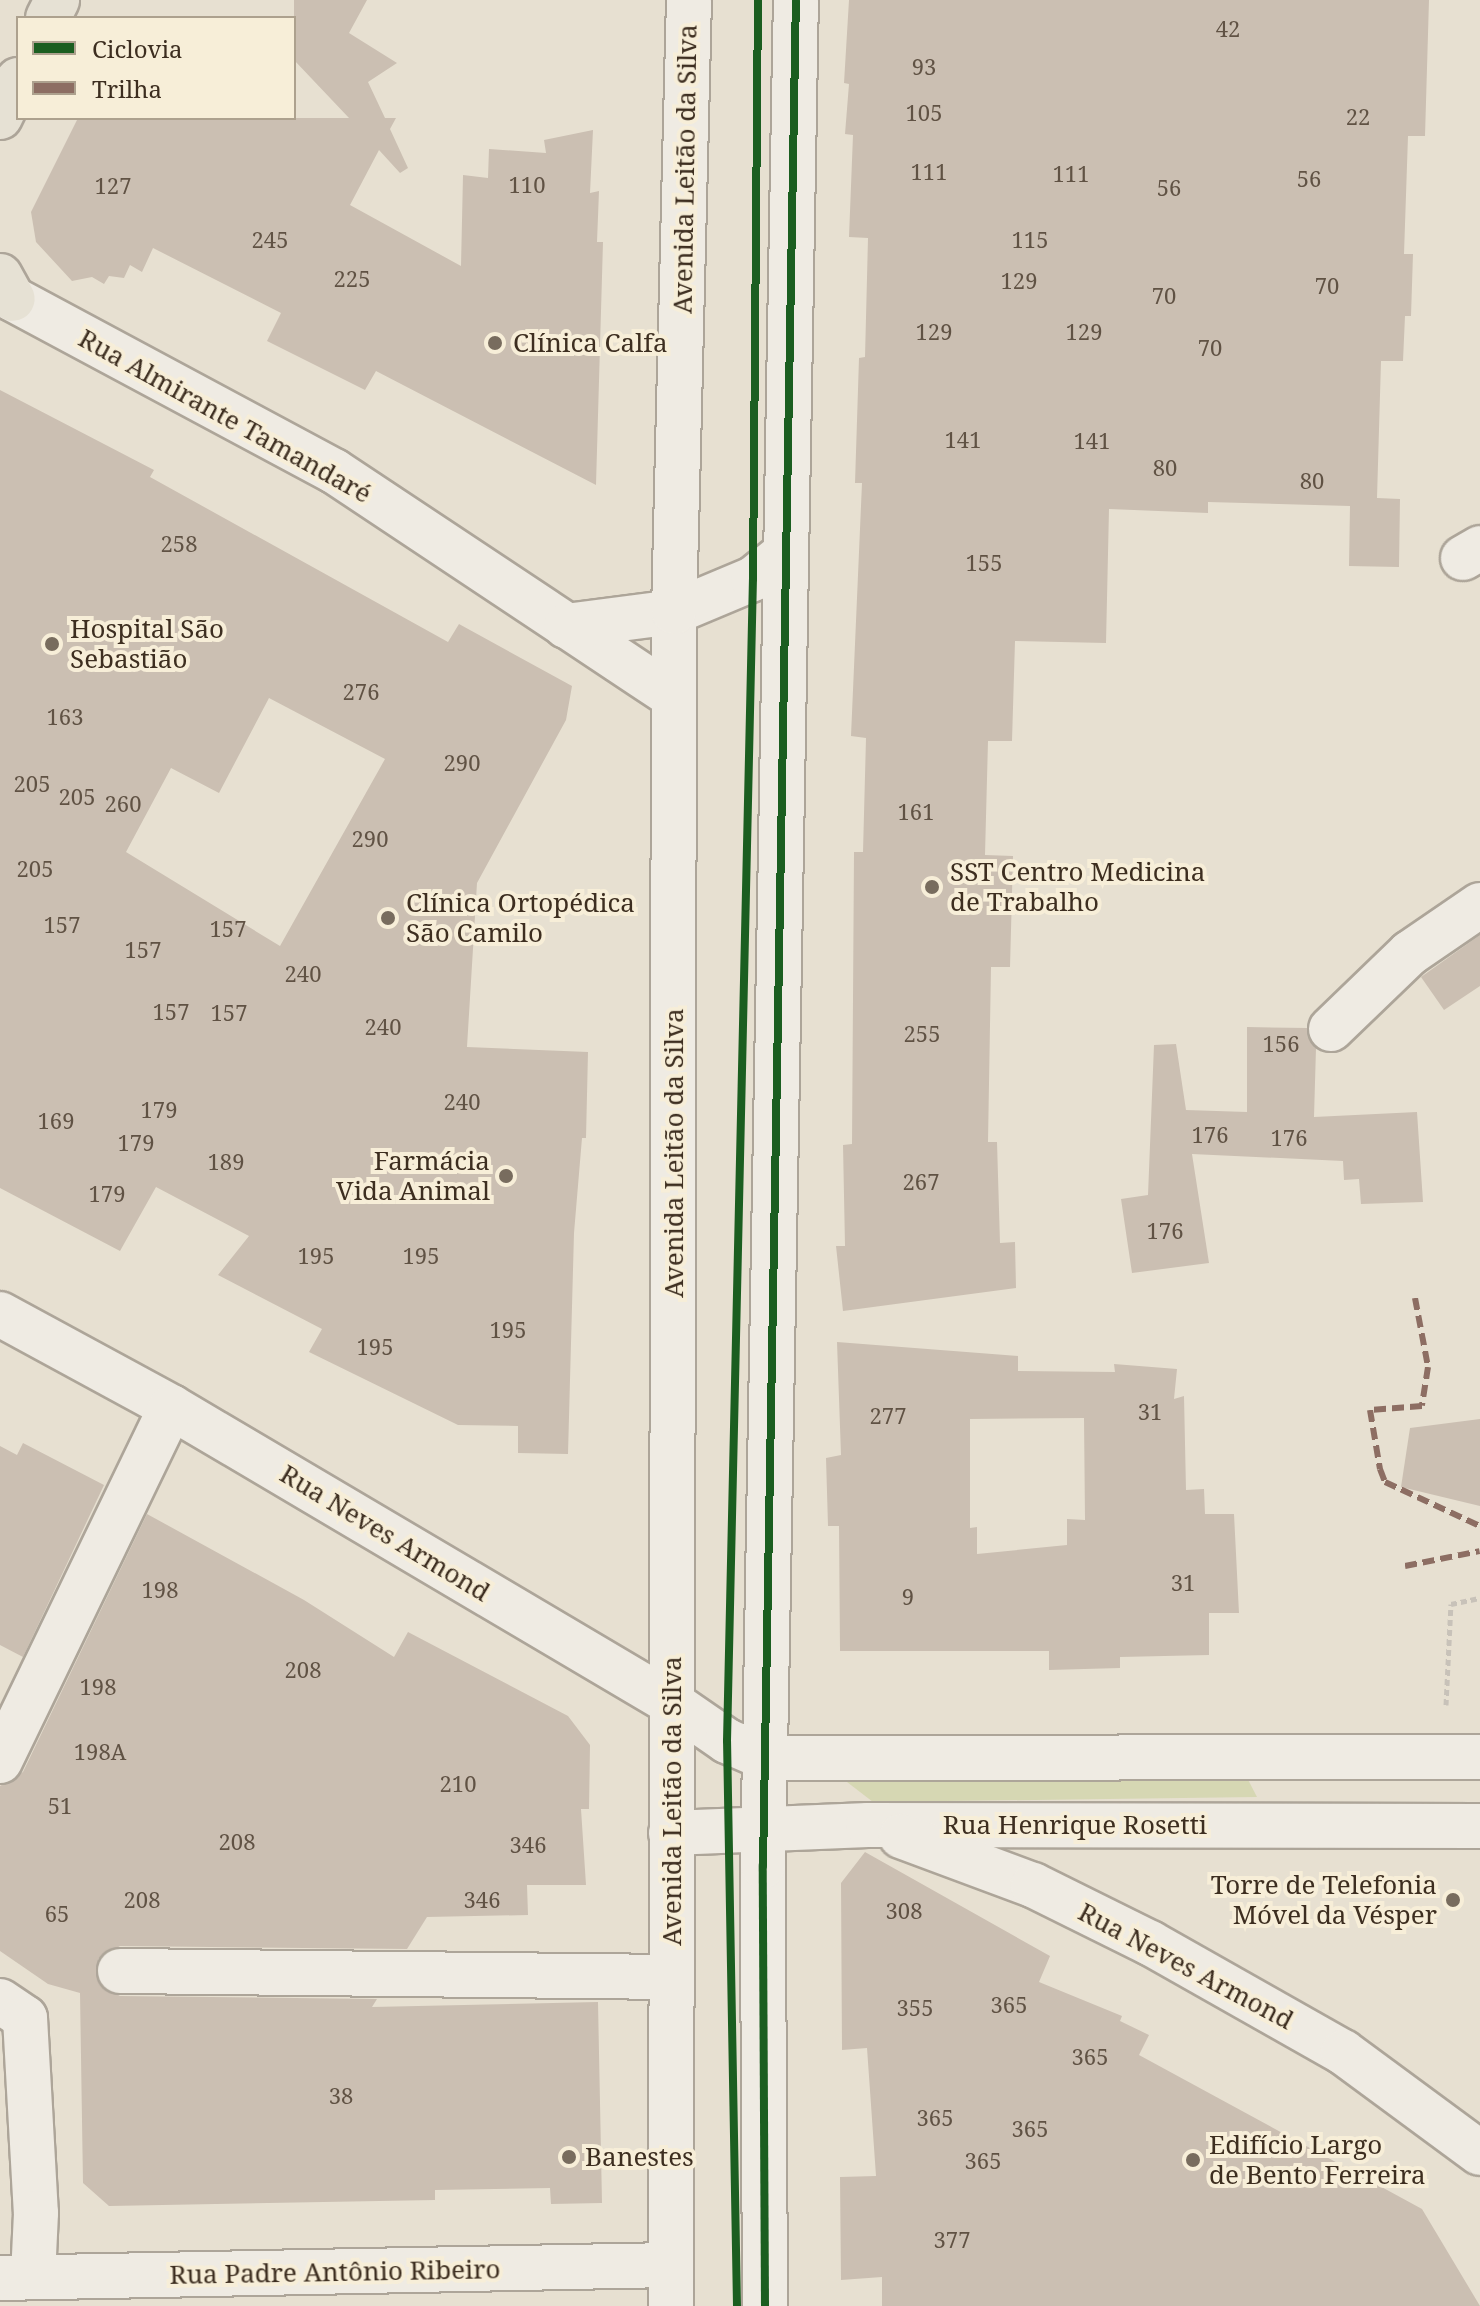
<!DOCTYPE html>
<meta charset="utf-8">
<style>
body{margin:0}
#map{position:relative;width:1480px;height:2306px;overflow:hidden;background:#e7e0d1;font-family:"Noto Serif",serif}
div>[style]{position:absolute}
.green>*{inset:0;background:#d6d7b3}
.building>*{inset:0;background:#cbbfb2}
.path>*{height:5px;margin-top:-2.5px;transform-origin:0;background:repeating-linear-gradient(90deg,#c8c2b9 0 6px,transparent 0 10px)}
.roads{filter:drop-shadow(2px 0 #ada599) drop-shadow(-2px 0 #ada599) drop-shadow(0 2px #ada599) drop-shadow(0 -2px #ada599)}
.minor>*{height:44px;margin:-22px;padding:0 22px;transform-origin:22px;border-radius:22px;background:#efebe3}
.major>*{height:44px;margin:-22px;padding:0 22px;transform-origin:22px;border-radius:22px;background:#e6e1d4}
.quiet>*{height:6px;margin-top:-3px;transform-origin:0;background:repeating-linear-gradient(90deg,#8d6e63 0 12px,transparent 0 18px)}
.cycleway>*{height:8px;margin:-4px;padding:0 4px;transform-origin:4px;border-radius:4px;background:#1b5e20}
.dots>*{width:22px;height:22px;translate:-50% -50%;box-sizing:border-box;border:4px solid #f7eed8;border-radius:50%}
span{translate:-50% -50%;white-space:nowrap;text-align:center;line-height:1.15;-webkit-text-stroke:8px #f7eed8;paint-order:stroke}
.number-label{font-size:22px;color:#605244}
.number-label span{-webkit-text-stroke-width:0}
.street-label{font-size:26px;color:#3d2e20}
.poi-label{font-size:26px;color:#3d2e20}
.left{translate:0 -50%;text-align:left}
.right{translate:-100% -50%;text-align:right}
.legend{position:absolute;left:16px;top:16px;width:280px;height:104px;box-sizing:border-box;background:#f7eed8;border:2px solid #ada18e;margin:0;padding:10px 14px;list-style:none;font-size:24px;color:#3d2e20}
.legend li{display:flex;align-items:center;gap:16px;height:40px}
.legend b{width:40px;border:2px solid #ada18e}
</style>
<div id="map">
<div class="green">
<i style="clip-path:polygon(1241px 1766px,1257px 1797px,873px 1802px,847px 1782px,857px 1767px)"></i>
</div>
<div class="building">
<i style="clip-path:polygon(294px 0,367px 0,349px 33px,397px 63px,368px 82px,385px 118px,396px 118px,390px 129px,408px 168px,400px 173px,379px 150px,350px 205px,461px 266px,463px 175px,488px 178px,489px 149px,546px 153px,544px 140px,593px 130px,590px 193px,599px 191px,597px 242px,603px 242px,596px 485px,376px 371px,365px 390px,267px 341px,281px 313px,153px 248px,142px 272px,130px 265px,124px 278px,109px 276px,104px 284px,92px 277px,72px 281px,36px 242px,31px 212px,78px 118px,349px 118px,294px 60px)"></i>
<i style="clip-path:polygon(849px 0,1429px 0,1425px 136px,1408px 136px,1404px 254px,1413px 254px,1411px 316px,1405px 316px,1403px 361px,1381px 361px,1377px 498px,1400px 499px,1399px 567px,1349px 566px,1350px 506px,1208px 502px,1208px 513px,1109px 509px,1106px 643px,1015px 641px,1012px 741px,988px 741px,985px 855px,1013px 856px,1010px 967px,991px 967px,988px 1142px,997px 1142px,1000px 1243px,1015px 1242px,1016px 1288px,843px 1311px,836px 1246px,845px 1246px,843px 1145px,852px 1144px,854px 852px,863px 852px,866px 738px,851px 736px,862px 483px,855px 483px,859px 358px,865px 357px,868px 238px,849px 237px,853px 135px,845px 134px,849px 84px,844px 83px)"></i>
<i style="clip-path:polygon(evenodd,0 390px,154px 470px,150px 477px,448px 642px,459px 624px,572px 686px,566px 720px,477px 883px,467px 1047px,588px 1052px,586px 1138px,582px 1138px,574px 1233px,568px 1454px,518px 1453px,518px 1426px,458px 1425px,309px 1352px,322px 1329px,218px 1275px,249px 1236px,156px 1187px,120px 1251px,0 1188px,0 390px,269px 698px,385px 759px,280px 946px,126px 852px,171px 768px,219px 793px,269px 698px)"></i>
<i style="clip-path:polygon(1480px 935px,1480px 986px,1444px 1010px,1421px 977px)"></i>
<i style="clip-path:polygon(1247px 1027px,1307px 1028px,1316px 1048px,1314px 1117px,1417px 1112px,1423px 1202px,1361px 1204px,1359px 1179px,1344px 1180px,1343px 1161px,1192px 1154px,1209px 1263px,1132px 1273px,1121px 1199px,1148px 1195px,1154px 1045px,1176px 1044px,1186px 1110px,1247px 1112px)"></i>
<i style="clip-path:polygon(evenodd,837px 1342px,1018px 1356px,1018px 1371px,1115px 1372px,1114px 1364px,1177px 1369px,1174px 1399px,1184px 1396px,1186px 1490px,1204px 1489px,1205px 1514px,1234px 1514px,1239px 1613px,1209px 1613px,1209px 1655px,1120px 1657px,1120px 1668px,1049px 1670px,1049px 1651px,840px 1651px,839px 1526px,828px 1526px,826px 1458px,841px 1455px,837px 1342px,1084px 1418px,1085px 1520px,1067px 1519px,1067px 1545px,977px 1554px,977px 1527px,970px 1528px,970px 1419px,1084px 1418px)"></i>
<i style="clip-path:polygon(1480px 1419px,1480px 1506px,1401px 1487px,1410px 1428px)"></i>
<i style="clip-path:polygon(23px 1443px,104px 1485px,23px 1657px,0 1645px,0 1446px,17px 1455px)"></i>
<i style="clip-path:polygon(147px 1514px,304px 1600px,394px 1657px,408px 1632px,568px 1716px,590px 1745px,589px 1809px,581px 1809px,586px 1885px,527px 1885px,528px 1915px,427px 1917px,407px 1949px,120px 1946px,98px 1959px,99px 1984px,120px 1996px,377px 1999px,372px 2007px,598px 2002px,602px 2203px,551px 2204px,550px 2188px,435px 2190px,435px 2200px,109px 2206px,83px 2183px,80px 1993px,48px 1984px,0 1951px,0 1786px,23px 1772px)"></i>
<i style="clip-path:polygon(865px 1852px,1050px 1956px,1039px 1982px,1122px 2016px,1120px 2021px,1149px 2035px,1139px 2055px,1422px 2209px,1480px 2306px,882px 2306px,882px 2277px,841px 2280px,840px 2177px,876px 2176px,867px 2048px,842px 2050px,841px 1883px)"></i>
</div>
<div class="path">
<i style="left:1446px;top:1705px;width:101px;rotate:-87.2deg"></i>
<i style="left:1451px;top:1604px;width:30px;rotate:-12deg"></i>
</div>
<div class="roads">
<div class="minor">
<i style="left:0;top:292px;width:379px;rotate:28.2deg"></i>
<i style="left:334px;top:471px;width:408px;rotate:33.6deg"></i>
<i style="left:1463px;top:558px;width:20px;rotate:-30deg"></i>
<i style="left:566px;top:626px;width:109px;rotate:-7.4deg"></i>
<i style="left:674px;top:612px;width:86px;rotate:-22.7deg"></i>
<i style="left:753px;top:579px;width:40px;rotate:-39deg"></i>
<i style="left:1331px;top:1029px;width:110px;rotate:-43.9deg"></i>
<i style="left:1410px;top:953px;width:85px;rotate:-34.4deg"></i>
<i style="left:0;top:1314px;width:195px;rotate:28.5deg"></i>
<i style="left:171px;top:1407px;width:582px;rotate:30.58deg"></i>
<i style="left:672px;top:1703px;width:67px;rotate:34.6deg"></i>
<i style="left:727px;top:1741px;width:43px;rotate:23.6deg"></i>
<i style="left:766px;top:1758px;width:714px;rotate:-0.08deg"></i>
<i style="left:0;top:1761px;width:393px;rotate:-64.2deg"></i>
<i style="left:671px;top:1833px;width:197px;rotate:-2.3deg"></i>
<i style="left:868px;top:1825px;width:612px;rotate:0.09deg"></i>
<i style="left:901px;top:1836px;width:141px;rotate:20.4deg"></i>
<i style="left:1033px;top:1885px;width:131px;rotate:26.4deg"></i>
<i style="left:1150px;top:1943px;width:222px;rotate:29.5deg"></i>
<i style="left:1343px;top:2052px;width:170px;rotate:36.4deg"></i>
<i style="left:120px;top:1971px;width:551px;rotate:0.62deg"></i>
<i style="left:0;top:2001px;width:30px;rotate:34deg"></i>
<i style="left:25px;top:2018px;width:195px;rotate:86.8deg"></i>
<i style="left:36px;top:2213px;width:64px;rotate:92.7deg"></i>
<i style="left:0;top:2278px;width:671px;rotate:-1.11deg"></i>
<i style="left:671px;top:2306px;width:1694px;rotate:-89.9deg"></i>
<i style="left:674px;top:612px;width:612px;rotate:-88.6deg"></i>
<i style="left:765px;top:2306px;width:440px;rotate:-90.3deg"></i>
<i style="left:763px;top:1866px;width:1866px;rotate:-88.99deg"></i>
</div>
<div class="major">
<i style="left:48px;top:18px;width:20px;rotate:-63deg"></i>
<i style="left:0;top:117px;width:41px;rotate:-64.1deg"></i>
<i style="left:0;top:276px;width:26px;rotate:61deg"></i>
</div>
</div>
<div class="quiet">
<i style="left:1415px;top:1298px;width:70px;rotate:79.3deg"></i>
<i style="left:1428px;top:1367px;width:39px;rotate:99deg"></i>
<i style="left:1422px;top:1406px;width:52px;rotate:175.6deg"></i>
<i style="left:1370px;top:1410px;width:60px;rotate:80.4deg"></i>
<i style="left:1380px;top:1469px;width:14px;rotate:69deg"></i>
<i style="left:1385px;top:1482px;width:105px;rotate:24.9deg"></i>
<i style="left:1405px;top:1566px;width:76px;rotate:-11.3deg"></i>
</div>
<div class="cycleway">
<i style="left:737px;top:2306px;width:565px;rotate:-91.01deg"></i>
<i style="left:727px;top:1741px;width:1162px;rotate:-88.72deg"></i>
<i style="left:753px;top:579px;width:579px;rotate:-89.51deg"></i>
<i style="left:765px;top:2306px;width:440px;rotate:-90.3deg"></i>
<i style="left:763px;top:1866px;width:1866px;rotate:-88.99deg"></i>
</div>
<div class="dots">
<i style="left:495px;top:343px;background:#786c5e"></i>
<i style="left:52px;top:644px;background:#786c5e"></i>
<i style="left:932px;top:887px;background:#786c5e"></i>
<i style="left:388px;top:918px;background:#786c5e"></i>
<i style="left:506px;top:1176px;background:#786c5e"></i>
<i style="left:1453px;top:1900px;background:#786c5e"></i>
<i style="left:569px;top:2157px;background:#786c5e"></i>
<i style="left:1193px;top:2160px;background:#786c5e"></i>
</div>
<div class="number-label">
<span style="left:1228px;top:29px">42</span>
<span style="left:924px;top:67px">93</span>
<span style="left:924px;top:113px">105</span>
<span style="left:1358px;top:117px">22</span>
<span style="left:929px;top:172px">111</span>
<span style="left:1071px;top:174px">111</span>
<span style="left:1309px;top:179px">56</span>
<span style="left:527px;top:185px">110</span>
<span style="left:113px;top:186px">127</span>
<span style="left:1169px;top:188px">56</span>
<span style="left:270px;top:240px">245</span>
<span style="left:1030px;top:240px">115</span>
<span style="left:352px;top:279px">225</span>
<span style="left:1019px;top:281px">129</span>
<span style="left:1327px;top:286px">70</span>
<span style="left:1164px;top:296px">70</span>
<span style="left:934px;top:332px">129</span>
<span style="left:1084px;top:332px">129</span>
<span style="left:1210px;top:348px">70</span>
<span style="left:963px;top:440px">141</span>
<span style="left:1092px;top:441px">141</span>
<span style="left:1165px;top:468px">80</span>
<span style="left:1312px;top:481px">80</span>
<span style="left:179px;top:544px">258</span>
<span style="left:984px;top:563px">155</span>
<span style="left:361px;top:692px">276</span>
<span style="left:65px;top:717px">163</span>
<span style="left:462px;top:763px">290</span>
<span style="left:32px;top:784px">205</span>
<span style="left:77px;top:797px">205</span>
<span style="left:123px;top:804px">260</span>
<span style="left:916px;top:812px">161</span>
<span style="left:370px;top:839px">290</span>
<span style="left:35px;top:869px">205</span>
<span style="left:62px;top:925px">157</span>
<span style="left:228px;top:929px">157</span>
<span style="left:143px;top:950px">157</span>
<span style="left:303px;top:974px">240</span>
<span style="left:171px;top:1012px">157</span>
<span style="left:229px;top:1013px">157</span>
<span style="left:383px;top:1027px">240</span>
<span style="left:922px;top:1034px">255</span>
<span style="left:1281px;top:1044px">156</span>
<span style="left:462px;top:1102px">240</span>
<span style="left:159px;top:1110px">179</span>
<span style="left:56px;top:1121px">169</span>
<span style="left:1210px;top:1135px">176</span>
<span style="left:1289px;top:1138px">176</span>
<span style="left:136px;top:1143px">179</span>
<span style="left:226px;top:1162px">189</span>
<span style="left:921px;top:1182px">267</span>
<span style="left:107px;top:1194px">179</span>
<span style="left:1165px;top:1231px">176</span>
<span style="left:316px;top:1256px">195</span>
<span style="left:421px;top:1256px">195</span>
<span style="left:508px;top:1330px">195</span>
<span style="left:375px;top:1347px">195</span>
<span style="left:1150px;top:1412px">31</span>
<span style="left:888px;top:1416px">277</span>
<span style="left:1183px;top:1583px">31</span>
<span style="left:160px;top:1590px">198</span>
<span style="left:908px;top:1597px">9</span>
<span style="left:303px;top:1670px">208</span>
<span style="left:98px;top:1687px">198</span>
<span style="left:100px;top:1752px">198A</span>
<span style="left:458px;top:1784px">210</span>
<span style="left:60px;top:1806px">51</span>
<span style="left:237px;top:1842px">208</span>
<span style="left:528px;top:1845px">346</span>
<span style="left:142px;top:1900px">208</span>
<span style="left:482px;top:1900px">346</span>
<span style="left:904px;top:1911px">308</span>
<span style="left:57px;top:1914px">65</span>
<span style="left:1009px;top:2005px">365</span>
<span style="left:915px;top:2008px">355</span>
<span style="left:1090px;top:2057px">365</span>
<span style="left:341px;top:2096px">38</span>
<span style="left:935px;top:2118px">365</span>
<span style="left:1030px;top:2129px">365</span>
<span style="left:983px;top:2161px">365</span>
<span style="left:952px;top:2240px">377</span>
</div>
<div class="street-label">
<span style="left:685px;top:169px;rotate:-89deg">Avenida Leitão da Silva</span>
<span style="left:225px;top:416px;rotate:29deg">Rua Almirante Tamandaré</span>
<span style="left:674px;top:1153px;rotate:-90deg">Avenida Leitão da Silva</span>
<span style="left:385px;top:1533px;rotate:31deg">Rua Neves Armond</span>
<span style="left:672px;top:1801px;rotate:-90deg">Avenida Leitão da Silva</span>
<span style="left:1075px;top:1825px">Rua Henrique Rosetti</span>
<span style="left:1186px;top:1966px;rotate:28deg">Rua Neves Armond</span>
<span style="left:335px;top:2272px;rotate:-1deg">Rua Padre Antônio Ribeiro</span>
</div>
<div class="poi-label">
<span class="left" style="left:513px;top:343px">Clínica Calfa</span>
<span class="left" style="left:70px;top:644px">Hospital São<br>Sebastião</span>
<span class="left" style="left:950px;top:887px">SST Centro Medicina<br>de Trabalho</span>
<span class="left" style="left:406px;top:918px">Clínica Ortopédica<br>São Camilo</span>
<span class="right" style="left:490px;top:1176px">Farmácia<br>Vida Animal</span>
<span class="right" style="left:1437px;top:1900px">Torre de Telefonia<br>Móvel da Vésper</span>
<span class="left" style="left:1209px;top:2160px">Edifício Largo<br>de Bento Ferreira</span>
<span class="left" style="left:585px;top:2157px">Banestes</span>
</div>
<ul class="legend">
<li><b style="height:10px;background:#1b5e20"></b>Ciclovia</li>
<li><b style="height:10px;background:#8d6e63"></b>Trilha</li>
</ul>
</div>
